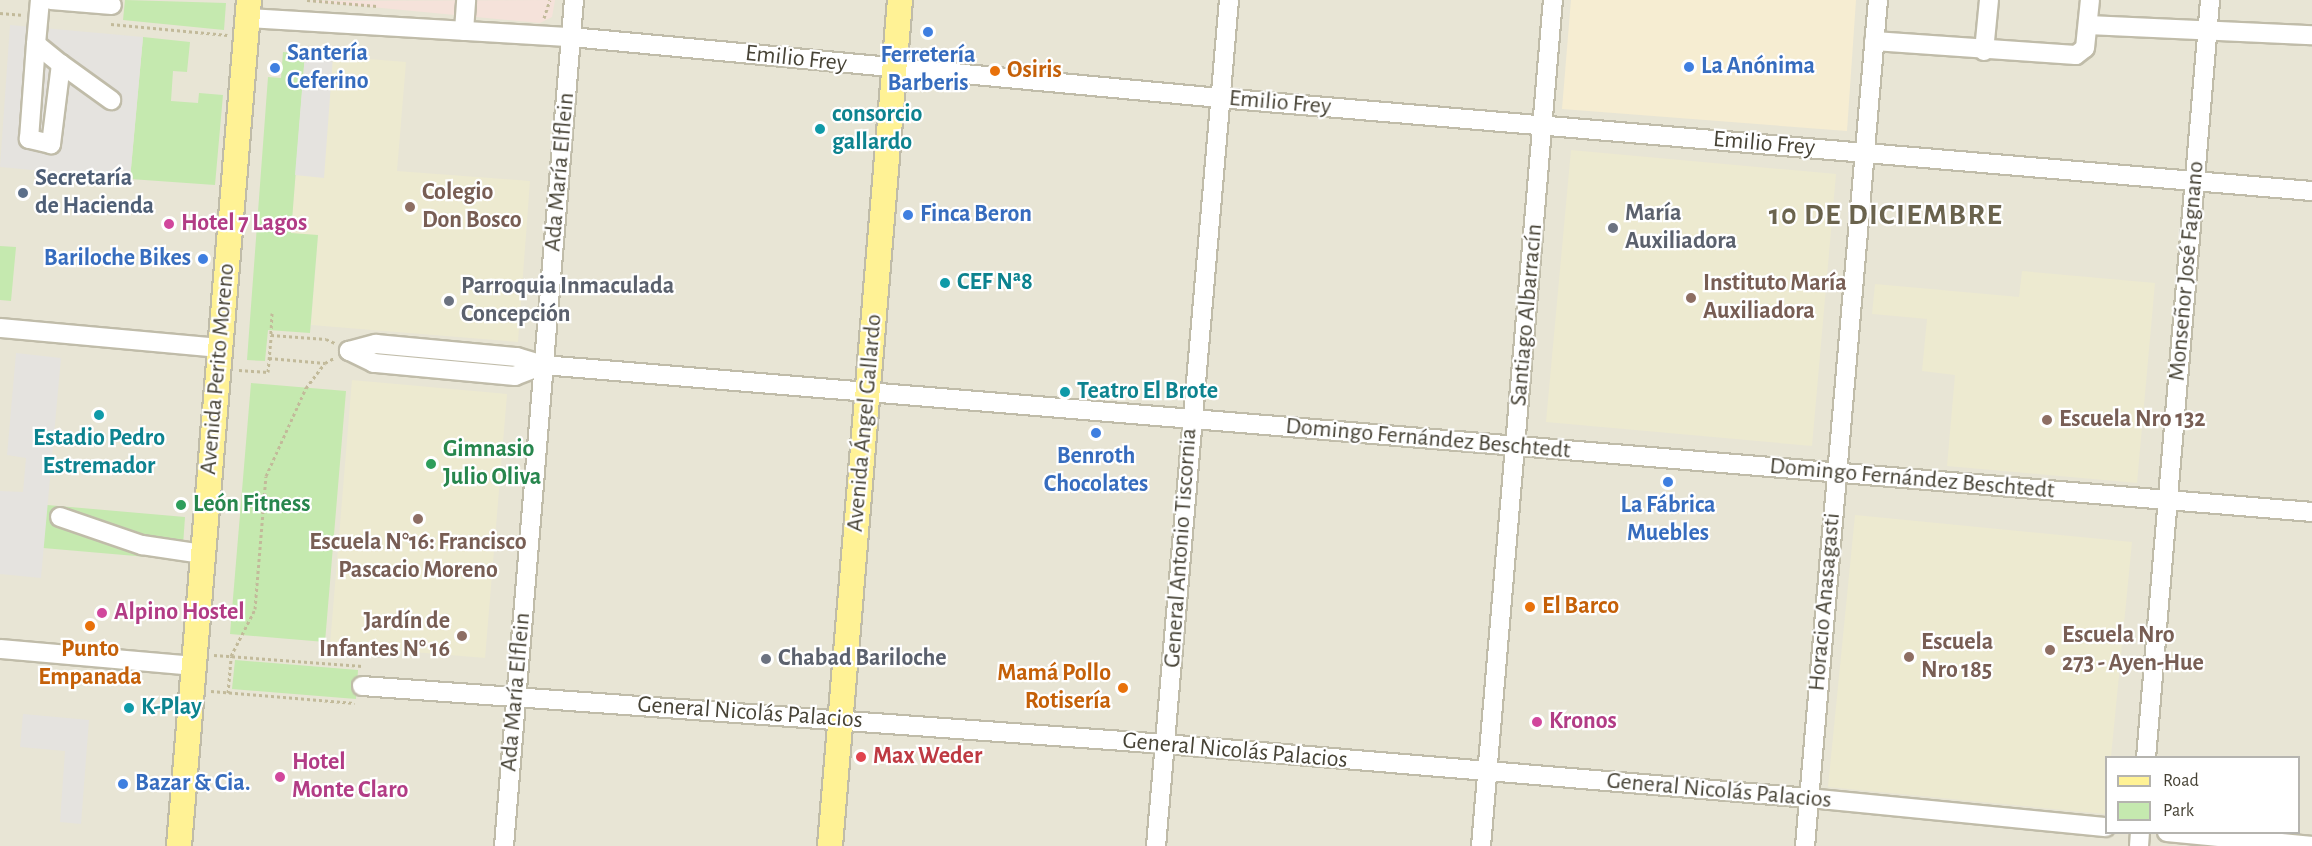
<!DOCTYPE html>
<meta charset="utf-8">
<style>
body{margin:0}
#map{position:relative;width:2312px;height:846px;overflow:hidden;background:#f4f2e7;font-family:"Alegreya Sans",sans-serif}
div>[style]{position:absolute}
.residential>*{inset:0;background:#e8e5d5}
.commercial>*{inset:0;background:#f6edd2}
.education>*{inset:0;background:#edead0}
.medical>*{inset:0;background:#f5e2da}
.green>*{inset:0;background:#c5e9af}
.parking>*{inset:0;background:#e5e3df}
.path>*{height:3px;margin-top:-1.5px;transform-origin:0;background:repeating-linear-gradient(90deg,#c2ba9a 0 3px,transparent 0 6px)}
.roads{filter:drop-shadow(2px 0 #c0bca9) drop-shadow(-2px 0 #c0bca9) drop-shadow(0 2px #c0bca9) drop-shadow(0 -2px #c0bca9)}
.minor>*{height:18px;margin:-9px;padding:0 9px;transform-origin:9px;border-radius:9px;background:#fff}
.major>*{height:24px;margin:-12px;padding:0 12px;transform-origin:12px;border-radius:12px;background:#fff295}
.dots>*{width:16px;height:16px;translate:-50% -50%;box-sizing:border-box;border:3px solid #fff;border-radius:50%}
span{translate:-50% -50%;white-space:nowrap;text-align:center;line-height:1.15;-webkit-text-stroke:4.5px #fff;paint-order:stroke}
.shop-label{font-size:24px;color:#366cbe;font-weight:700}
.left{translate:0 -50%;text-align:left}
.right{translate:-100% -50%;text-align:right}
.street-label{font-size:24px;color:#474336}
.food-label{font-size:24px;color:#c56008;font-weight:700}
.culture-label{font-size:24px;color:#0d838f;font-weight:700}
.service-label{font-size:24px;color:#4e5e75;font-weight:700}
.education-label{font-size:24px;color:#785e54;font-weight:700}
.worship-label{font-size:24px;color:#5b616d;font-weight:700}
.hotel-label{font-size:24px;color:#b23c85;font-weight:700}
.leisure-label{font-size:24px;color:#27864d;font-weight:700}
.health-label{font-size:24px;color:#be3a42;font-weight:700}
.district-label{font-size:30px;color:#6a634d;font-weight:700;letter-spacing:1.5px}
.legend{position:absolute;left:2105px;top:756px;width:195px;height:78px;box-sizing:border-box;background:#fff;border:2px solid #b5b4af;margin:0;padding:8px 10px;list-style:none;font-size:18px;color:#474336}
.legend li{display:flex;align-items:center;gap:12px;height:30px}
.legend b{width:30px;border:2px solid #b5b4af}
</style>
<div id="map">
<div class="residential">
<i style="clip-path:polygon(evenodd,0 0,2312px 0,2312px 846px,0 846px,0 0,2106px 758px,2298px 758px,2298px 832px,2106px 832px,2106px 758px)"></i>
</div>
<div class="commercial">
<i style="clip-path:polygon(1571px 0,1856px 0,1847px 131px,1562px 109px)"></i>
</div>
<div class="education">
<i style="clip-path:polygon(305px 54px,406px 62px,397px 171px,530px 181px,518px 342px,311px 325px,318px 236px,291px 233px)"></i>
<i style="clip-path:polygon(1571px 150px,1836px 174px,1812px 446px,1546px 422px)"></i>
<i style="clip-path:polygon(2022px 271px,2155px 283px,2137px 483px,1947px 466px,1955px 375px,1922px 371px,1927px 319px,1872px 314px,1875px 284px,2019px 297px)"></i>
<i style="clip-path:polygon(352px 380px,507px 394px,485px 658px,330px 645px)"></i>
<i style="clip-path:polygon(1855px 515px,2132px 542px,2111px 757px,2106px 758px,2105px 814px,1828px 787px)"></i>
</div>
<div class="medical">
<i style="clip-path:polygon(555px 0,552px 17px,540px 23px,308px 1px)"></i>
</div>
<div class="green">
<i style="clip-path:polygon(125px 0,226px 3px,224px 30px,123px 20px)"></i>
<i style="clip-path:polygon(143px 37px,190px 42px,187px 72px,173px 71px,171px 101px,198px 103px,199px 93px,223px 95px,215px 185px,130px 179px)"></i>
<i style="clip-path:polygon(283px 52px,305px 54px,291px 233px,318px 235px,310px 333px,268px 330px,265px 361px,247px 360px,268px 77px,281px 78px)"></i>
<i style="clip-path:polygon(0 246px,16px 247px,11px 301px,0 300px)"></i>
<i style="clip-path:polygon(251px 383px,346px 391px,325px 642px,230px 634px)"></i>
<i style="clip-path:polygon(47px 505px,185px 517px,182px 560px,43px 548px)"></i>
<i style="clip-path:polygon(235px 660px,358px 670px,356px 699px,232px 689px)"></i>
</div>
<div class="parking">
<i style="clip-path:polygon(10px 25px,143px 37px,130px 179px,0 167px)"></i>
<i style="clip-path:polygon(305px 54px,333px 56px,324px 178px,295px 175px)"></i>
<i style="clip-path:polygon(16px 353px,61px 358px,41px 578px,0 574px,0 491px,23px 492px,26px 458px,7px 455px)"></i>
<i style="clip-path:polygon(23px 714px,89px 720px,81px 824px,60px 822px,65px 751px,20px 747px)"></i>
</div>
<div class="path">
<i style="left:307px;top:0;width:70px;rotate:4.9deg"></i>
<i style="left:0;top:13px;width:21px;rotate:5deg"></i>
<i style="left:544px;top:18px;width:19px;rotate:-72deg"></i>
<i style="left:111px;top:24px;width:117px;rotate:5.4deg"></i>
<i style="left:272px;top:313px;width:22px;rotate:93deg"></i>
<i style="left:271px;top:335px;width:55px;rotate:4.2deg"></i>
<i style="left:326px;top:339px;width:10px;rotate:24deg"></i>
<i style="left:269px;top:358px;width:56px;rotate:5.1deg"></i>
<i style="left:239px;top:370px;width:29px;rotate:4deg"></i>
<i style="left:268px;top:372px;width:37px;rotate:-85deg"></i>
<i style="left:214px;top:655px;width:149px;rotate:4.2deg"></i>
<i style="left:211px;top:691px;width:144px;rotate:4.8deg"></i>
<i style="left:228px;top:693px;width:37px;rotate:-85deg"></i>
<i style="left:231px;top:656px;width:53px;rotate:-62.9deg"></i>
<i style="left:255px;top:609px;width:133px;rotate:-85.3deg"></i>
<i style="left:266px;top:476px;width:97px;rotate:-65.6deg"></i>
<i style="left:306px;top:388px;width:31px;rotate:-53deg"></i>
<i style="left:325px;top:363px;width:10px;rotate:-29deg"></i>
</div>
<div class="roads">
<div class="minor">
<i style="left:51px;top:0;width:61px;rotate:4.7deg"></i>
<i style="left:248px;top:18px;width:324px;rotate:3.4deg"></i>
<i style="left:571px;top:37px;width:652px;rotate:5.37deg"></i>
<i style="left:1220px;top:98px;width:1096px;rotate:4.87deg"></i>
<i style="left:2088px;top:25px;width:224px;rotate:2.6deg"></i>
<i style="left:464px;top:31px;width:31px;rotate:-86deg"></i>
<i style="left:1874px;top:41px;width:202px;rotate:4deg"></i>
<i style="left:2076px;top:55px;width:11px;rotate:-38deg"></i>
<i style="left:2085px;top:48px;width:48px;rotate:-84.1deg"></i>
<i style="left:36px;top:44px;width:32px;rotate:39deg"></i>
<i style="left:61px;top:64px;width:81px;rotate:97.1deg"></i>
<i style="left:51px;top:144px;width:23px;rotate:-167deg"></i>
<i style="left:29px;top:139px;width:95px;rotate:-85.8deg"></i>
<i style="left:36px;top:44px;width:44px;rotate:-84.8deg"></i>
<i style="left:1984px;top:51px;width:51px;rotate:-84.4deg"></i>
<i style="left:61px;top:64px;width:62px;rotate:35.8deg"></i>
<i style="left:0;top:328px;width:220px;rotate:5.2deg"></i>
<i style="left:376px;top:344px;width:142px;rotate:5.3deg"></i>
<i style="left:517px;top:357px;width:27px;rotate:17deg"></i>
<i style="left:543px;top:365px;width:30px;rotate:159deg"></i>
<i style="left:515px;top:376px;width:142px;rotate:-174.7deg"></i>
<i style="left:374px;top:363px;width:28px;rotate:-154deg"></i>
<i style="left:349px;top:351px;width:28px;rotate:-15deg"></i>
<i style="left:543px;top:365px;width:1775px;rotate:4.75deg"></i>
<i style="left:60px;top:517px;width:87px;rotate:18.9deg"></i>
<i style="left:142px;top:545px;width:61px;rotate:8.5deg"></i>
<i style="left:0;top:649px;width:195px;rotate:5deg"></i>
<i style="left:362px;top:686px;width:805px;rotate:4.13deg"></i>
<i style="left:1165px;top:744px;width:646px;rotate:4.79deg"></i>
<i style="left:1809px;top:798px;width:298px;rotate:5.6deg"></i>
<i style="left:2146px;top:758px;width:761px;rotate:-85.17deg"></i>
<i style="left:2167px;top:832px;width:146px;rotate:5.5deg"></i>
<i style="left:504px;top:846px;width:849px;rotate:-85.27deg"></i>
<i style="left:1156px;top:846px;width:849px;rotate:-85.07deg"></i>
<i style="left:1481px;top:846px;width:849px;rotate:-85.14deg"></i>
<i style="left:1805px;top:846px;width:849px;rotate:-85.07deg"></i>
<i style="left:2139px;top:846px;width:14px;rotate:-86deg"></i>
</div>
<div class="major">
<i style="left:179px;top:846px;width:849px;rotate:-85.27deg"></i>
<i style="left:830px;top:846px;width:849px;rotate:-85.27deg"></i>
</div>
</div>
<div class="dots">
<i style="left:928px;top:32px;background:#3f7fe0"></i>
<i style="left:1689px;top:67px;background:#3f7fe0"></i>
<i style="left:275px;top:68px;background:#3f7fe0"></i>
<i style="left:995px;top:71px;background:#e8710a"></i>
<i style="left:820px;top:129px;background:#0f9aa8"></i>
<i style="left:23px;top:193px;background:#5c6f8a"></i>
<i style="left:410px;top:207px;background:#8d6e63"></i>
<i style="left:908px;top:215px;background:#3f7fe0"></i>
<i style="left:169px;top:224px;background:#d1479c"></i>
<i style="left:1613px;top:228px;background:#6b7280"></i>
<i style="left:203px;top:259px;background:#3f7fe0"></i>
<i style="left:945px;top:283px;background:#0f9aa8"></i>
<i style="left:1691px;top:298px;background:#8d6e63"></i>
<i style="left:449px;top:301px;background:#6b7280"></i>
<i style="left:1065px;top:392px;background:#0f9aa8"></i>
<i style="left:99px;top:415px;background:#0f9aa8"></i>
<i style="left:2047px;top:420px;background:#8d6e63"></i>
<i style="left:1096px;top:433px;background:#3f7fe0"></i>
<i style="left:431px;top:464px;background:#2e9e5b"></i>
<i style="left:1668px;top:482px;background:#3f7fe0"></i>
<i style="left:181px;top:505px;background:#2e9e5b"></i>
<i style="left:418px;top:519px;background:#8d6e63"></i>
<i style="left:1530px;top:607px;background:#e8710a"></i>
<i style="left:102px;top:613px;background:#d1479c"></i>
<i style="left:90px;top:626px;background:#e8710a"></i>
<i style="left:462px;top:636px;background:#8d6e63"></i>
<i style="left:2050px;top:650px;background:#8d6e63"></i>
<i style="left:1909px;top:657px;background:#8d6e63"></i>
<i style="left:766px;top:659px;background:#6b7280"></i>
<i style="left:1123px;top:688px;background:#e8710a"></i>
<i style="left:129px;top:708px;background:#0f9aa8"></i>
<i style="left:1537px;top:722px;background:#d1479c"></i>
<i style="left:861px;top:757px;background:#e0444e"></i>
<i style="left:280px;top:777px;background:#d1479c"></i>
<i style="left:123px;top:784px;background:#3f7fe0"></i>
</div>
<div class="shop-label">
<span class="left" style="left:287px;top:68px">Santería<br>Ceferino</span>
<span style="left:928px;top:70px">Ferretería<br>Barberis</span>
<span class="left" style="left:1701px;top:67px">La Anónima</span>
<span class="left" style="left:920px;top:215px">Finca Beron</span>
<span class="right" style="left:191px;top:259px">Bariloche Bikes</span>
<span style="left:1096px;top:471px">Benroth<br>Chocolates</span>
<span style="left:1668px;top:520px">La Fábrica<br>Muebles</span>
<span class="left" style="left:135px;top:784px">Bazar &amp; Cia.</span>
</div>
<div class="street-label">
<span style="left:796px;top:59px;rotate:6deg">Emilio Frey</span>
<span style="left:1280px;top:103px;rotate:5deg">Emilio Frey</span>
<span style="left:1764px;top:144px;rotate:5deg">Emilio Frey</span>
<span style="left:560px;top:172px;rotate:-85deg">Ada María Elflein</span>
<span style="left:2187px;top:271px;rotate:-85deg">Monseñor José Fagnano</span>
<span style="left:1527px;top:315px;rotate:-85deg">Santiago Albarracín</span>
<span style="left:218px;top:369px;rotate:-85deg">Avenida Perito Moreno</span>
<span style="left:865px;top:423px;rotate:-85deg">Avenida Ángel Gallardo</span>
<span style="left:1428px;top:439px;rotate:5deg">Domingo Fernández Beschtedt</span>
<span style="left:1912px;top:479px;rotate:5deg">Domingo Fernández Beschtedt</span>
<span style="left:1181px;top:548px;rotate:-86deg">General Antonio Tiscornia</span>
<span style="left:1825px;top:602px;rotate:-85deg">Horacio Anasagasti</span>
<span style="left:516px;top:692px;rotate:-85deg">Ada María Elflein</span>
<span style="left:750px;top:713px;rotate:4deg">General Nicolás Palacios</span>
<span style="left:1235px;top:751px;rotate:5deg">General Nicolás Palacios</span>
<span style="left:1719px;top:791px;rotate:5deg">General Nicolás Palacios</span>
</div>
<div class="food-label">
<span class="left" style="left:1007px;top:71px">Osiris</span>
<span class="left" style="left:1542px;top:607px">El Barco</span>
<span style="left:90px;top:664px">Punto<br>Empanada</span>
<span class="right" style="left:1111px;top:688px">Mamá Pollo<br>Rotisería</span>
</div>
<div class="culture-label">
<span class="left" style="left:832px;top:129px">consorcio<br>gallardo</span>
<span class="left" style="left:957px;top:283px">CEF Nª8</span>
<span class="left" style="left:1077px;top:392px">Teatro El Brote</span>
<span style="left:99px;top:453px">Estadio Pedro<br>Estremador</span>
<span class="left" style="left:141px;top:708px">K-Play</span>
</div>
<div class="service-label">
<span class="left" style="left:35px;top:193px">Secretaría<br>de Hacienda</span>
</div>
<div class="education-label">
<span class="left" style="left:422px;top:207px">Colegio<br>Don Bosco</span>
<span class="left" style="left:1703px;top:298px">Instituto María<br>Auxiliadora</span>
<span class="left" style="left:2059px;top:420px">Escuela Nro 132</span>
<span style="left:418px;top:557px">Escuela N°16: Francisco<br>Pascacio Moreno</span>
<span class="right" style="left:450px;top:636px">Jardín de<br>Infantes N° 16</span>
<span class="left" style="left:2062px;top:650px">Escuela Nro<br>273 - Ayen-Hue</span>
<span class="left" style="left:1921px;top:657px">Escuela<br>Nro 185</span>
</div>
<div class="worship-label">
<span class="left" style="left:1625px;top:228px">María<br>Auxiliadora</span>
<span class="left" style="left:461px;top:301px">Parroquia Inmaculada<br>Concepción</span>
<span class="left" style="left:778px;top:659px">Chabad Bariloche</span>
</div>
<div class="hotel-label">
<span class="left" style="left:181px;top:224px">Hotel 7 Lagos</span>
<span class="left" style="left:114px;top:613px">Alpino Hostel</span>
<span class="left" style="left:1549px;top:722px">Kronos</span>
<span class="left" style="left:292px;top:777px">Hotel<br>Monte Claro</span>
</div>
<div class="leisure-label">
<span class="left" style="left:443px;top:464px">Gimnasio<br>Julio Oliva</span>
<span class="left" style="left:193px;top:505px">León Fitness</span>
</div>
<div class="health-label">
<span class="left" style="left:873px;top:757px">Max Weder</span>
</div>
<div class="district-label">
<span style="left:1886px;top:215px">10 DE DICIEMBRE</span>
</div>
<ul class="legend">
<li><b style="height:8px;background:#fff295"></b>Road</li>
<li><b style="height:16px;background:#c5e9af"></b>Park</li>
</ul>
</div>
